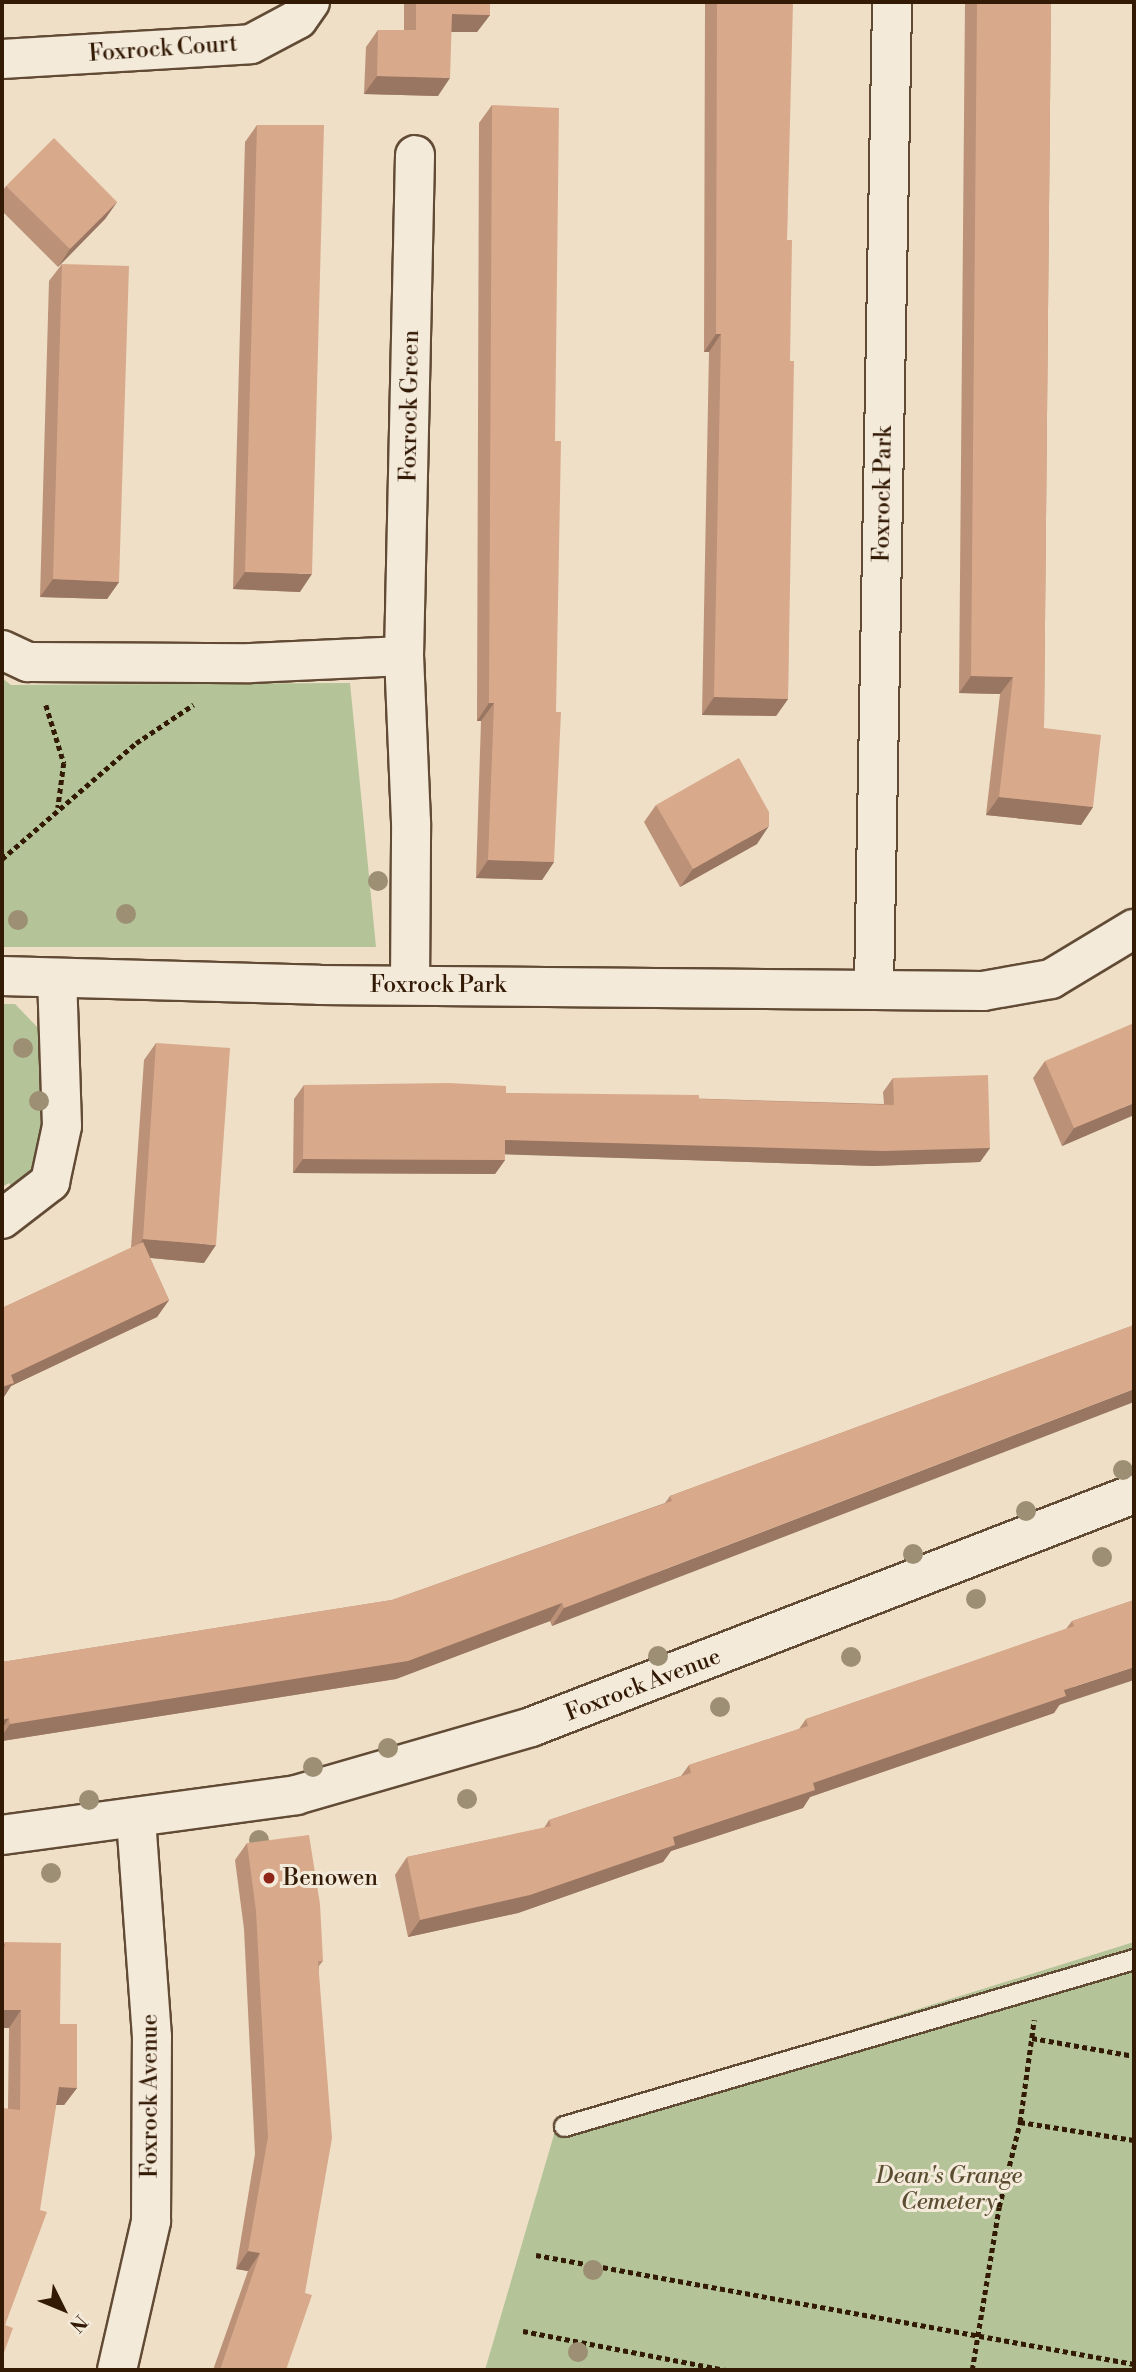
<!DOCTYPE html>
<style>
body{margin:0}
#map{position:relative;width:1136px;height:2372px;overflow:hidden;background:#eedfc6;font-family:"Libre Bodoni",serif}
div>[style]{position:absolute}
.green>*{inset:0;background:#b4c398}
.path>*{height:4.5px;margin-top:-2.25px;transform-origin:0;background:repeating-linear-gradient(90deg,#331a05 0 5px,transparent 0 8.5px)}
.roads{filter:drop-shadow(2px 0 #624b35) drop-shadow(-2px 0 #624b35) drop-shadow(0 2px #624b35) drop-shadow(0 -2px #624b35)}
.service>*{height:19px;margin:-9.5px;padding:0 9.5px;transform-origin:9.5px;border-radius:9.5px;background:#f4eada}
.minor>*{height:38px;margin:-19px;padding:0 19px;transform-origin:19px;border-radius:19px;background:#f4eada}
.trees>*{width:20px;height:20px;margin:-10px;border-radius:50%;background:#9d8f74}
.wall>*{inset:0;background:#bb9178}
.shaded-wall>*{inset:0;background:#987662}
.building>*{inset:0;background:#d9a98c}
.dots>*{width:19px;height:19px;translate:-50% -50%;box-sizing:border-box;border:4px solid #f4eada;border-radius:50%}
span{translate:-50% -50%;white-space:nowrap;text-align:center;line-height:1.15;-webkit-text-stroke:6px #f4eada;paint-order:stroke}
.street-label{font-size:23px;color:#331a05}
.poi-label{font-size:23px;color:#331a05}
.left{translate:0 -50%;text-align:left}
.park-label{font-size:23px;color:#5a4d31;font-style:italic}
.frame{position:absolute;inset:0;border:4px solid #331a05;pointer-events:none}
.north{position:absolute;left:28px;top:2274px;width:70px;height:70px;-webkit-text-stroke:5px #f4eada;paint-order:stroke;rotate:133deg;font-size:19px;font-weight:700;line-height:28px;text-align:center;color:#331a05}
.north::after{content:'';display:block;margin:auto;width:24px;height:32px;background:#331a05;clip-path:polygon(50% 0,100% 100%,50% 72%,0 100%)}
</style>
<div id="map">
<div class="green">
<i style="clip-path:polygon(2px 678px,11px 685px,350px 683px,376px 947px,2px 947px)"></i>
<i style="clip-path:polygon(2px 1004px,15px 1004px,41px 1031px,46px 1154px,17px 1194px,9px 1183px,2px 1187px)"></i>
<i style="clip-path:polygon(1134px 1942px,1134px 2370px,485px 2370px,558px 2121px)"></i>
</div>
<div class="path">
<i style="left:46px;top:705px;width:61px;rotate:72.8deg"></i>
<i style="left:64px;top:763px;width:45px;rotate:97.6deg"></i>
<i style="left:2px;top:859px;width:177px;rotate:-40.9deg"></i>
<i style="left:136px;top:743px;width:69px;rotate:-33.7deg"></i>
<i style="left:1032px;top:2038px;width:104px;rotate:10deg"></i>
<i style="left:1020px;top:2122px;width:115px;rotate:9deg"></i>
<i style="left:536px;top:2255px;width:608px;rotate:10.33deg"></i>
<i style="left:523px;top:2331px;width:206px;rotate:10.9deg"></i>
<i style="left:972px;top:2370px;width:165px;rotate:-80.6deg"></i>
<i style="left:999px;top:2207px;width:88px;rotate:-76.1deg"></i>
<i style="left:1020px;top:2122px;width:103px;rotate:-82.2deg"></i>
</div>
<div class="roads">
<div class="service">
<i style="left:564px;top:2126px;width:594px;rotate:-16.33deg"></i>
</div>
<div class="minor">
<i style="left:2px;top:59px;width:249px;rotate:-3.4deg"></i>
<i style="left:251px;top:44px;width:53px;rotate:-28deg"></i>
<i style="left:298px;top:19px;width:21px;rotate:-55deg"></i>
<i style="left:2px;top:650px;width:29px;rotate:25deg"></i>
<i style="left:28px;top:662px;width:223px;rotate:0.3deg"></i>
<i style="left:251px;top:663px;width:153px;rotate:-2.6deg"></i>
<i style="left:2px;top:976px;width:317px;rotate:1.6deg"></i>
<i style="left:319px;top:985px;width:664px;rotate:0.52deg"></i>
<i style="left:983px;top:991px;width:69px;rotate:-10deg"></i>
<i style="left:1051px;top:979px;width:97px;rotate:-31.1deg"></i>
<i style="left:410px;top:985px;width:163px;rotate:-89.6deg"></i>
<i style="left:411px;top:822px;width:166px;rotate:-92.4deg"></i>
<i style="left:404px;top:656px;width:501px;rotate:-88.74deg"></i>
<i style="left:874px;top:987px;width:985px;rotate:-88.95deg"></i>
<i style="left:2px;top:1219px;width:61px;rotate:-37.6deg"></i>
<i style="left:50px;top:1182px;width:57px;rotate:-77.9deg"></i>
<i style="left:62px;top:1126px;width:147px;rotate:-91.9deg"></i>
<i style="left:2px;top:1835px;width:297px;rotate:-7.7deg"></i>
<i style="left:296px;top:1795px;width:245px;rotate:-16.1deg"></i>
<i style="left:531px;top:1727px;width:646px;rotate:-21.13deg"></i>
<i style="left:117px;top:2370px;width:153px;rotate:-77.1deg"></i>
<i style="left:151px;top:2221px;width:184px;rotate:-89.7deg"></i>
<i style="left:152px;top:2037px;width:220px;rotate:-94.2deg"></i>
</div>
</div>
<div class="trees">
<i style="left:378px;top:881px"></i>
<i style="left:126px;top:914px"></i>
<i style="left:18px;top:920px"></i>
<i style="left:23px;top:1048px"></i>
<i style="left:39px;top:1101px"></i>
<i style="left:1123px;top:1470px"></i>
<i style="left:1026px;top:1511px"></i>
<i style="left:913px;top:1554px"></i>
<i style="left:1102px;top:1557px"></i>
<i style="left:976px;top:1599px"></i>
<i style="left:658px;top:1656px"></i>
<i style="left:851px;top:1657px"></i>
<i style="left:720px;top:1707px"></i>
<i style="left:388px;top:1748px"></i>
<i style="left:313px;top:1767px"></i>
<i style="left:467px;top:1799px"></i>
<i style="left:89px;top:1800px"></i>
<i style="left:259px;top:1840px"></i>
<i style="left:51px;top:1873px"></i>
<i style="left:593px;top:2270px"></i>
<i style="left:578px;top:2352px"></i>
</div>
<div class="wall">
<i style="clip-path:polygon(404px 2px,490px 2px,490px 15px,477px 32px,451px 32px,438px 96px,364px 94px,366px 47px,378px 30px,404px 30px)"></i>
<i style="clip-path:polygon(705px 2px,789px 2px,787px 240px,790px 361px,788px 699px,776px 716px,702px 715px,709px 352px,704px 352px)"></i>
<i style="clip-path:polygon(965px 2px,1051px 2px,1044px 728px,1093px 807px,1081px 825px,986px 815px,1000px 694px,959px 693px)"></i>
<i style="clip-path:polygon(492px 105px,555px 441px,554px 862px,542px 880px,476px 878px,481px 721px,477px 721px,479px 123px)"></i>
<i style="clip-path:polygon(257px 125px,300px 592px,233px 589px,245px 142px)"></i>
<i style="clip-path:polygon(6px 186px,117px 202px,105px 219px,58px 267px,2px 211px,2px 192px)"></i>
<i style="clip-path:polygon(62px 264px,119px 582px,107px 599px,40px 597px,49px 281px)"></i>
<i style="clip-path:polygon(656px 805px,757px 844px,680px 887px,644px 822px)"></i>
<i style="clip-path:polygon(156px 1043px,204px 1263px,150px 1258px,169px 1300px,157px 1317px,11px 1386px,2px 1400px,2px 1308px,131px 1248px,144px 1060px)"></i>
<i style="clip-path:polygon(1045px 1061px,1134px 1115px,1062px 1146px,1033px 1078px)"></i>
<i style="clip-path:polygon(893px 1078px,990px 1148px,980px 1162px,873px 1166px,505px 1154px,505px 1160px,495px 1174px,293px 1173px,294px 1099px,304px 1085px,506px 1093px,884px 1104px,883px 1092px)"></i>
<i style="clip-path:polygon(1134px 1325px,552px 1626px,550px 1621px,396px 1679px,2px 1741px,2px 1662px,392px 1600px,665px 1503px,670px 1496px)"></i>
<i style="clip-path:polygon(1134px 1600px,1054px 1713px,810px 1797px,803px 1808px,671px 1851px,663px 1862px,518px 1913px,408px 1937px,395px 1875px,407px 1857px,544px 1828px,549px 1820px,681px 1776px,689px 1765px,799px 1729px,806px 1719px,1066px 1629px,1072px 1621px)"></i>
<i style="clip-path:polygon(247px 1843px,323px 1961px,319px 1966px,286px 2370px,213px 2370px,248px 2271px,236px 2269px,255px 2154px,244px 1929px,235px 1860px)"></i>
<i style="clip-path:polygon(5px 1942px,60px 2024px,77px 2088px,64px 2105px,56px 2105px,5px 2325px,2px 2358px,8px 2109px,9px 2028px,2px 2028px,2px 1947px)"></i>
</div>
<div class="shaded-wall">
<i style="clip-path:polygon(452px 14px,490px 15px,477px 32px,439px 32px)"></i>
<i style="clip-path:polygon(377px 76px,450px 78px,438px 96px,364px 94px)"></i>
<i style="clip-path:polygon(117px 202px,105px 219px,58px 267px,70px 249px)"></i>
<i style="clip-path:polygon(716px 334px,721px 334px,709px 352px,704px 352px)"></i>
<i style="clip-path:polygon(245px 572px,312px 574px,300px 592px,233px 589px)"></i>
<i style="clip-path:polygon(53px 579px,119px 582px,107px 599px,40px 597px)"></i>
<i style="clip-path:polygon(971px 676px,1013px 677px,1000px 694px,959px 693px)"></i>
<i style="clip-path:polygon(714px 697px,788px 699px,776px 716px,702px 715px)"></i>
<i style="clip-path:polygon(489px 703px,494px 703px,481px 721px,477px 721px)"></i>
<i style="clip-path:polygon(999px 797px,1093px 807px,1081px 825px,986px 815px)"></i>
<i style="clip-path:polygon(769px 826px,757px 844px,680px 887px,693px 869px)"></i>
<i style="clip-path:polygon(488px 860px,554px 862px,542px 880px,476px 878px)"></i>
<i style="clip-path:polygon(1134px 1103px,1134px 1115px,1062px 1146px,1074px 1128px)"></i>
<i style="clip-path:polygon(505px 1140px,990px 1148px,980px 1162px,873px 1166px,495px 1154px)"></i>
<i style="clip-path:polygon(303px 1159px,505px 1160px,495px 1174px,293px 1173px)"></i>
<i style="clip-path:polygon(143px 1239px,216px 1245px,204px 1263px,131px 1256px)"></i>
<i style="clip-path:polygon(169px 1300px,157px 1317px,11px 1386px,2px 1400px,2px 1387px,11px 1375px)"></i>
<i style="clip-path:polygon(1134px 1389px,1134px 1402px,552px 1626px,564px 1608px)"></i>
<i style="clip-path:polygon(562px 1603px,550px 1621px,396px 1679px,2px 1741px,2px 1736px,10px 1724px)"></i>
<i style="clip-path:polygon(1134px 1667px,1134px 1680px,1059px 1705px,1054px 1713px,810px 1797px,803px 1808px,671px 1851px,663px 1862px,518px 1913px,408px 1937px,420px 1920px,673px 1837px,813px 1783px,1064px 1690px)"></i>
<i style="clip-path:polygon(9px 1718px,2px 1729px,2px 1720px)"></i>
<i style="clip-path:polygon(2px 2010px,21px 2010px,9px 2028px,2px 2028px)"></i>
<i style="clip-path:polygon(59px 2087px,77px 2088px,64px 2105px,46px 2105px)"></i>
<i style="clip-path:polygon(248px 2251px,260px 2253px,248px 2271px,236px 2269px)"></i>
</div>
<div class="building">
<i style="clip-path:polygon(416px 2px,490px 2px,490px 15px,452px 14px,450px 78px,377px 76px,378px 30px,416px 30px)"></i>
<i style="clip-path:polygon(717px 2px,793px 3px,787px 240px,792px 240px,790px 361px,794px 361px,788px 699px,714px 697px,721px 334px,716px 334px)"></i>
<i style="clip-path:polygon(977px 2px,1051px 2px,1044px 728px,1101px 735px,1093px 807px,999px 797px,1013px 677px,971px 676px)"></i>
<i style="clip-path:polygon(492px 105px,559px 108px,555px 441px,561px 441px,556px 712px,561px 712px,554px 862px,488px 860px,494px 703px,489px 703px)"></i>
<i style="clip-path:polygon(257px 125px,324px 125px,312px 574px,245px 572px)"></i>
<i style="clip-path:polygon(54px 138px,117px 202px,70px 249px,6px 186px)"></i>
<i style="clip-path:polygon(62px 264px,129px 266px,119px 582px,53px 579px)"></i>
<i style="clip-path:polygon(739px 758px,769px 812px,769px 826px,693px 869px,656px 805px)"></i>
<i style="clip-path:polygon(1134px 1023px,1134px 1103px,1074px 1128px,1045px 1061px)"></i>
<i style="clip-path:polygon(156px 1043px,230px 1048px,216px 1245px,143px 1239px)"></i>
<i style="clip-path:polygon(988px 1075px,990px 1148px,883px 1151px,505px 1140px,505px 1160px,303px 1159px,304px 1085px,449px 1083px,506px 1086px,506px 1093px,699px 1095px,699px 1099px,894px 1105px,893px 1078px)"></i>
<i style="clip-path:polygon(143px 1242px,169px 1300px,11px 1375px,14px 1383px,2px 1387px,2px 1308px)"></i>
<i style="clip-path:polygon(1134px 1325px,1134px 1389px,564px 1608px,562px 1603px,408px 1661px,10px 1724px,9px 1718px,2px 1720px,2px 1662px,392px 1600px,672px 1501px,670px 1496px)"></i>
<i style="clip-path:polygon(1134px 1600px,1134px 1667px,1064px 1690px,1066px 1696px,813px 1783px,815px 1790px,673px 1837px,675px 1845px,530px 1895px,420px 1920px,407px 1857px,551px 1826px,549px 1820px,691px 1773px,689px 1765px,808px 1726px,806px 1719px,1074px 1626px,1072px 1621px)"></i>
<i style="clip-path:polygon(309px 1835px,320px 1904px,323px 1961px,318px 1961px,332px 2138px,305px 2293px,312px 2295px,286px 2370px,220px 2370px,260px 2253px,248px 2251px,268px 2137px,256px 1911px,247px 1843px)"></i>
<i style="clip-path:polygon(5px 1942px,61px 1943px,60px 2024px,77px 2024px,77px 2088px,59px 2087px,40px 2210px,47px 2212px,5px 2325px,13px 2328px,2px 2358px,2px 2108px,20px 2110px,21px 2010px,2px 2010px,2px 1947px,5px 1947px)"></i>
</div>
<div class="dots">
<i style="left:269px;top:1878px;background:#8f2418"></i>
</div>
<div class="street-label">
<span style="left:163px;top:49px;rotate:-4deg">Foxrock Court</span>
<span style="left:410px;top:406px;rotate:-89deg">Foxrock Green</span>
<span style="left:883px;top:494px;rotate:-89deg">Foxrock Park</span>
<span style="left:438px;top:985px">Foxrock Park</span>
<span style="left:643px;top:1685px;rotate:-21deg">Foxrock Avenue</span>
<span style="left:150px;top:2096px;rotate:-90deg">Foxrock Avenue</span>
</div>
<div class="poi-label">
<span class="left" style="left:283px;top:1878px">Benowen</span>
</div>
<div class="park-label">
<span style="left:949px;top:2189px">Dean's Grange<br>Cemetery</span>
</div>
<div class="frame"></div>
<div class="north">N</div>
</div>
